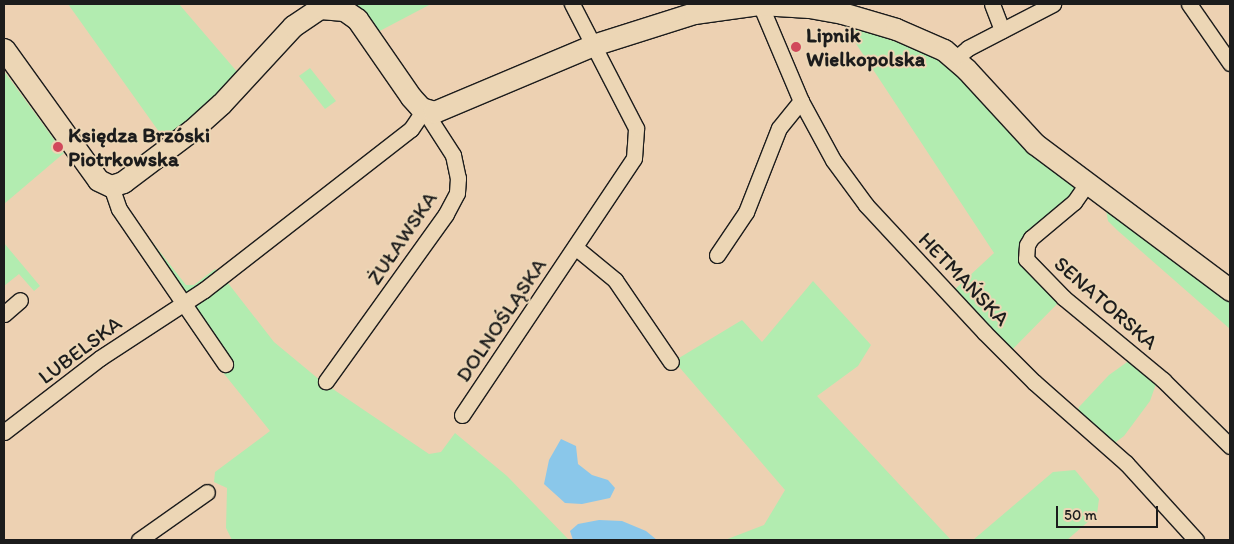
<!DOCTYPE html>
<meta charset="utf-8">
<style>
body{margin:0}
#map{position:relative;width:1234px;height:544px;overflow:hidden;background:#edd1b2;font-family:Itim,sans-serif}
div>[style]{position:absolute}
.green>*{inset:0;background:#b2ecb0}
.water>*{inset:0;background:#8ac7ea}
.roads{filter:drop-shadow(1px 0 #1c1c1c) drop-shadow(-1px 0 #1c1c1c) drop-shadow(0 1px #1c1c1c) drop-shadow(0 -1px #1c1c1c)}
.street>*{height:15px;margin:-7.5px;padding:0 7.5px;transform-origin:7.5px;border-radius:7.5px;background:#ecd6b5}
.secondary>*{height:21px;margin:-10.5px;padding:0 10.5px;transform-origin:10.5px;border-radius:10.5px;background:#ecd6b5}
.dots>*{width:14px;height:14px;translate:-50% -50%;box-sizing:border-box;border:2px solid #ecd6b5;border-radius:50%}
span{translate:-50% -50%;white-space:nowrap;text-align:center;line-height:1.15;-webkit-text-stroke:4px #ecd6b5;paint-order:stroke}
.poi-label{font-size:21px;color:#1c1c1c;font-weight:700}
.left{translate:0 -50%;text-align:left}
.street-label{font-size:21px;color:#1c1c1c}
.frame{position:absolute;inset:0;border:5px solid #1c1c1c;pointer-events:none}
.scale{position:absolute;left:1056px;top:506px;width:102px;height:22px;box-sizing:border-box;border:2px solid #1c1c1c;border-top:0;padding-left:6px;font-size:15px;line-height:18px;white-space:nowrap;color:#1c1c1c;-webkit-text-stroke:4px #ecd6b5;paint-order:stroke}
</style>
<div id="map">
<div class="green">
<i style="clip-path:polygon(68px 4px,179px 4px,239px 74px,167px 143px)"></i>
<i style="clip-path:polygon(346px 4px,431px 4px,374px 34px)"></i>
<i style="clip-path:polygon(843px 24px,914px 48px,936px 59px,972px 89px,1024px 147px,1079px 190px,1023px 244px,1061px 300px,1009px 353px,951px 293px,994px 253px)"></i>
<i style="clip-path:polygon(310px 68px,336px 101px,325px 109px,299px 76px)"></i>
<i style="clip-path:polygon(4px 71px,64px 153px,4px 204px)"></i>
<i style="clip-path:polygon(1106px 210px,1230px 301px,1230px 329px,1117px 230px,1108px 221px)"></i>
<i style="clip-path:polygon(135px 220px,186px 285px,194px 285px,215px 269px,218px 272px,191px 294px,182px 293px)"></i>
<i style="clip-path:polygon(4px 243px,40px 286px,34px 291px,19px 274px,4px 286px)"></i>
<i style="clip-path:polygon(813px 281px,871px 345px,858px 366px,817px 396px,951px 540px,725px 540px,764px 525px,785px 490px,674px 361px,742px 320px,762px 342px)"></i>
<i style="clip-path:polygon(220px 282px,228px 283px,274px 342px,321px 381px,429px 454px,441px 452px,455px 433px,507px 476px,569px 540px,232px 540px,226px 528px,227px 488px,214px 482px,215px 472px,270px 431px,221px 370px,204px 341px,193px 309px,197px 301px)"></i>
<i style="clip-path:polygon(1130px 360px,1157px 381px,1150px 401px,1124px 436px,1112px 445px,1077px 415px,1079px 407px,1109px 375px)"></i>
<i style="clip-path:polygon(1075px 470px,1099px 499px,1097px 514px,1067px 540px,973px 540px,1053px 472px)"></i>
</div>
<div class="water">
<i style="clip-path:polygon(561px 439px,576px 446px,578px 464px,592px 475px,608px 480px,615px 488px,610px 498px,582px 504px,565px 503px,544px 484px,549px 460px)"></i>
<i style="clip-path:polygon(599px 520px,622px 521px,646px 531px,657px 540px,573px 540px,570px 531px,578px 524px)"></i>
</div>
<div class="roads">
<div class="street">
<i style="left:760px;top:4px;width:105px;rotate:67.1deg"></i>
<i style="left:801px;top:101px;width:67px;rotate:61.5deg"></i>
<i style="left:833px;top:160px;width:56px;rotate:53.7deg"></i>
<i style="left:866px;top:205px;width:173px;rotate:47.1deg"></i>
<i style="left:984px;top:332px;width:71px;rotate:45deg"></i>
<i style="left:1034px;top:382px;width:123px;rotate:41.4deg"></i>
<i style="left:1126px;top:463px;width:104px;rotate:47.7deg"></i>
<i style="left:992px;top:4px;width:28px;rotate:69deg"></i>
<i style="left:1189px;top:4px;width:72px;rotate:55.2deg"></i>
<i style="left:955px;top:59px;width:17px;rotate:-40deg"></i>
<i style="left:968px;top:48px;width:96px;rotate:-27.4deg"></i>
<i style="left:1086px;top:185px;width:21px;rotate:125deg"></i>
<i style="left:1074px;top:202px;width:56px;rotate:140.1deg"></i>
<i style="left:1031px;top:238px;width:8px;rotate:120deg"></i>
<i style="left:1027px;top:245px;width:14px;rotate:94deg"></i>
<i style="left:1026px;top:259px;width:54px;rotate:45.7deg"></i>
<i style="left:1064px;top:298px;width:129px;rotate:39.6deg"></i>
<i style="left:1163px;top:380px;width:94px;rotate:44.6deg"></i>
<i style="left:111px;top:186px;width:24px;rotate:71deg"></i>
<i style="left:119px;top:209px;width:188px;rotate:55.6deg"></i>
<i style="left:575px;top:247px;width:52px;rotate:39.5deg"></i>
<i style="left:615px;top:280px;width:99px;rotate:55.7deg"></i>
<i style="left:717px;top:255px;width:52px;rotate:-56deg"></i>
<i style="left:746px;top:212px;width:90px;rotate:-68.6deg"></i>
<i style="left:779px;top:128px;width:35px;rotate:-51deg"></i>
<i style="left:4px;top:314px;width:21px;rotate:-41deg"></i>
<i style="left:462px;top:415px;width:309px;rotate:-56.2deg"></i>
<i style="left:634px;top:158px;width:30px;rotate:-86deg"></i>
<i style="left:636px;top:128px;width:140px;rotate:-117.3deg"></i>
<i style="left:4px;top:432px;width:121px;rotate:-37.6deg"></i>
<i style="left:100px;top:358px;width:124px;rotate:-33.2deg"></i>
<i style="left:204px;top:290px;width:262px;rotate:-37.9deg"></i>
<i style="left:411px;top:129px;width:23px;rotate:-56deg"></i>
<i style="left:424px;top:110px;width:54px;rotate:57.2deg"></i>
<i style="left:453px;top:155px;width:24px;rotate:78deg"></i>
<i style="left:458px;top:178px;width:15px;rotate:94deg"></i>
<i style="left:457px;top:193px;width:24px;rotate:118deg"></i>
<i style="left:446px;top:214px;width:206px;rotate:125.7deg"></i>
<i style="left:139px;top:540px;width:83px;rotate:-35.2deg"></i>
</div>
<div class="secondary">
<i style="left:4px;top:49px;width:161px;rotate:54.3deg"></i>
<i style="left:98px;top:180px;width:14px;rotate:25deg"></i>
<i style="left:111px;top:186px;width:13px;rotate:-18deg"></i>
<i style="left:123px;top:182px;width:86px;rotate:-37deg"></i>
<i style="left:192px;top:130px;width:39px;rotate:-42deg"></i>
<i style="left:221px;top:104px;width:106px;rotate:-47.3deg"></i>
<i style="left:293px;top:26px;width:32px;rotate:-34deg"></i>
<i style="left:320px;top:8px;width:24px;rotate:5deg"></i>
<i style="left:344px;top:10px;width:16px;rotate:35deg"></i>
<i style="left:357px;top:19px;width:95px;rotate:55.3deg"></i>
<i style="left:411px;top:97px;width:15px;rotate:48deg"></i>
<i style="left:421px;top:108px;width:14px;rotate:17deg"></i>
<i style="left:434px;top:112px;width:173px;rotate:-22.8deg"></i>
<i style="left:593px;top:45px;width:106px;rotate:-17.6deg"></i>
<i style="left:694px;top:13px;width:67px;rotate:-7.8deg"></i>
<i style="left:760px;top:4px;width:49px;rotate:3.5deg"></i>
<i style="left:809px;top:7px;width:34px;rotate:10deg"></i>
<i style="left:842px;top:13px;width:56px;rotate:16.5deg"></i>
<i style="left:896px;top:29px;width:52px;rotate:23.6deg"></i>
<i style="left:944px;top:50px;width:30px;rotate:41deg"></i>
<i style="left:967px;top:70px;width:100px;rotate:47.4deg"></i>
<i style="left:1035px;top:144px;width:244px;rotate:36.8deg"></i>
</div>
</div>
<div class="dots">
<i style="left:796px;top:47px;background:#d1495b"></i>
<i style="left:58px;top:147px;background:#d1495b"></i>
</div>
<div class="poi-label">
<span class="left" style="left:806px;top:47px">Lipnik<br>Wielkopolska</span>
<span class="left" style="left:68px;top:147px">Księdza Brzóski<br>Piotrkowska</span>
</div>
<div class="street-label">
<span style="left:402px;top:238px;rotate:-56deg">ŻUŁAWSKA</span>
<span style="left:964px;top:279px;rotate:46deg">HETMAŃSKA</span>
<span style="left:1106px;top:303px;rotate:41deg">SENATORSKA</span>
<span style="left:501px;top:320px;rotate:-56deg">DOLNOŚLĄSKA</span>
<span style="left:80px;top:350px;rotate:-37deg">LUBELSKA</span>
</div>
<div class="frame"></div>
<div class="scale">50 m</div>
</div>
